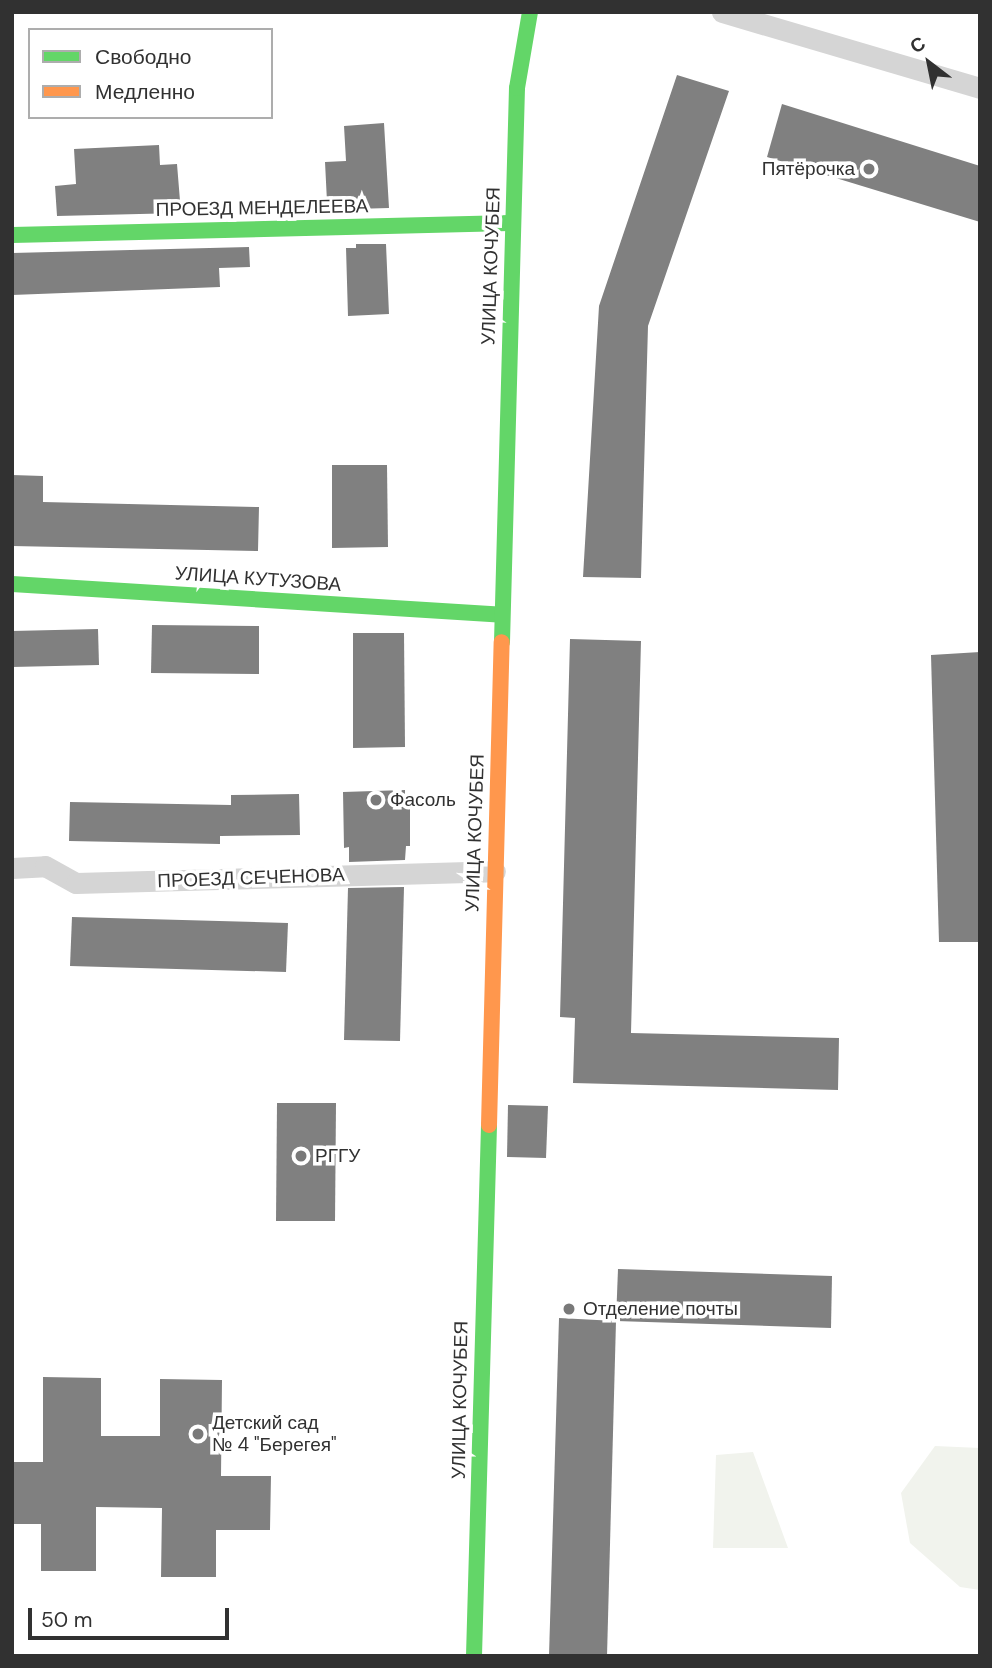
<!DOCTYPE html>
<meta charset="utf-8">
<style>
body{margin:0}
#map{position:relative;width:992px;height:1668px;overflow:hidden;background:#fff;font-family:"DM Sans",sans-serif}
div>[style]{position:absolute}
.green>*{inset:0;background:#f1f3ed}
.building>*{inset:0;background:#808080}
.street>*{height:21px;margin:-10.5px;padding:0 10.5px;transform-origin:10.5px;border-radius:10.5px;background:#d5d5d5}
.fast>*{height:16px;margin:-8px;padding:0 8px;transform-origin:8px;border-radius:8px;background:#63d668}
.slow>*{height:16px;margin:-8px;padding:0 8px;transform-origin:8px;border-radius:8px;background:#ff974d}
.dots>*{width:19px;height:19px;translate:-50% -50%;box-sizing:border-box;border:4px solid #fff;border-radius:50%}
span{translate:-50% -50%;white-space:nowrap;text-align:center;line-height:1.15;-webkit-text-stroke:7px #fff;paint-order:stroke}
.poi-label{font-size:19px;color:#313131}
.right{translate:-100% -50%;text-align:right}
.left{translate:0 -50%;text-align:left}
.street-label{font-size:19px;color:#313131}
.frame{position:absolute;inset:0;border:14px solid #313131;pointer-events:none}
.legend{position:absolute;left:28px;top:28px;width:245px;height:91px;box-sizing:border-box;background:#fff;border:2px solid #adadad;margin:0;padding:9px 12px;list-style:none;font-size:21px;color:#313131}
.legend li{display:flex;align-items:center;gap:14px;height:35px}
.legend b{width:35px;border:2px solid #adadad}
.north{position:absolute;left:894px;top:28px;width:70px;height:70px;-webkit-text-stroke:5px #fff;paint-order:stroke;rotate:328deg;font-size:19px;font-weight:700;line-height:28px;text-align:center;color:#313131}
.north::after{content:'';display:block;margin:auto;width:24px;height:32px;background:#313131;clip-path:polygon(50% 0,100% 100%,50% 72%,0 100%)}
.scale{position:absolute;left:28px;top:1608px;width:201px;height:32px;box-sizing:border-box;border:4px solid #313131;border-top:0;padding-left:9px;font-size:21px;line-height:24px;white-space:nowrap;color:#313131;-webkit-text-stroke:5px #fff;paint-order:stroke}
</style>
<div id="map">
<div class="green">
<i style="clip-path:polygon(935px 1446px,980px 1448px,980px 1590px,960px 1587px,910px 1543px,901px 1493px)"></i>
<i style="clip-path:polygon(753px 1452px,788px 1548px,713px 1548px,716px 1455px)"></i>
</div>
<div class="building">
<i style="clip-path:polygon(677px 75px,729px 91px,648px 326px,641px 578px,583px 577px,599px 306px)"></i>
<i style="clip-path:polygon(782px 104px,980px 166px,980px 222px,767px 157px)"></i>
<i style="clip-path:polygon(384px 123px,389px 208px,354px 209px,354px 200px,327px 202px,325px 162px,346px 161px,344px 126px)"></i>
<i style="clip-path:polygon(159px 145px,160px 165px,177px 164px,181px 213px,57px 216px,55px 186px,76px 184px,74px 149px)"></i>
<i style="clip-path:polygon(356px 244px,386px 244px,389px 314px,348px 316px,346px 248px,356px 248px)"></i>
<i style="clip-path:polygon(249px 247px,250px 267px,219px 268px,220px 287px,12px 295px,12px 253px)"></i>
<i style="clip-path:polygon(332px 465px,387px 465px,388px 547px,332px 548px)"></i>
<i style="clip-path:polygon(12px 475px,43px 476px,43px 502px,259px 507px,258px 551px,12px 546px)"></i>
<i style="clip-path:polygon(152px 625px,259px 626px,259px 674px,151px 673px)"></i>
<i style="clip-path:polygon(98px 629px,99px 665px,12px 667px,12px 631px)"></i>
<i style="clip-path:polygon(353px 633px,404px 633px,405px 747px,353px 748px)"></i>
<i style="clip-path:polygon(570px 639px,641px 641px,631px 1033px,839px 1038px,838px 1090px,573px 1083px,575px 1018px,560px 1017px)"></i>
<i style="clip-path:polygon(980px 652px,980px 942px,939px 942px,931px 655px)"></i>
<i style="clip-path:polygon(405px 790px,405px 807px,410px 807px,410px 846px,406px 846px,405px 860px,349px 862px,349px 847px,344px 848px,343px 792px)"></i>
<i style="clip-path:polygon(299px 794px,300px 835px,220px 836px,220px 844px,69px 841px,70px 802px,231px 805px,231px 795px)"></i>
<i style="clip-path:polygon(404px 887px,400px 1041px,344px 1040px,348px 888px)"></i>
<i style="clip-path:polygon(72px 917px,288px 923px,286px 972px,70px 966px)"></i>
<i style="clip-path:polygon(277px 1103px,336px 1103px,335px 1221px,276px 1221px)"></i>
<i style="clip-path:polygon(508px 1105px,548px 1106px,546px 1158px,507px 1157px)"></i>
<i style="clip-path:polygon(618px 1269px,832px 1276px,831px 1328px,616px 1321px)"></i>
<i style="clip-path:polygon(559px 1318px,616px 1321px,607px 1656px,549px 1656px)"></i>
<i style="clip-path:polygon(43px 1377px,101px 1378px,101px 1436px,160px 1436px,160px 1379px,222px 1380px,221px 1476px,271px 1476px,270px 1530px,216px 1530px,216px 1577px,161px 1577px,162px 1508px,96px 1507px,96px 1571px,41px 1571px,41px 1524px,12px 1524px,12px 1462px,43px 1462px)"></i>
</div>
<div class="street">
<i style="left:722px;top:12px;width:269px;rotate:16.4deg"></i>
<i style="left:12px;top:868px;width:33px;rotate:-3deg"></i>
<i style="left:45px;top:866px;width:35px;rotate:29deg"></i>
<i style="left:76px;top:883px;width:419px;rotate:-1.6deg"></i>
</div>
<div class="fast">
<i style="left:12px;top:235px;width:501px;rotate:-1.37deg"></i>
<i style="left:12px;top:584px;width:491px;rotate:3.6deg"></i>
<i style="left:502px;top:642px;width:554px;rotate:-88.45deg"></i>
<i style="left:517px;top:88px;width:77px;rotate:-80.3deg"></i>
<i style="left:474px;top:1656px;width:531px;rotate:-88.38deg"></i>
</div>
<div class="slow">
<i style="left:489px;top:1125px;width:483px;rotate:-88.5deg"></i>
</div>
<div class="dots">
<i style="left:869px;top:169px;background:#797979"></i>
<i style="left:376px;top:800px;background:#797979"></i>
<i style="left:301px;top:1156px;background:#797979"></i>
<i style="left:569px;top:1309px;background:#797979"></i>
<i style="left:198px;top:1434px;background:#797979"></i>
</div>
<div class="poi-label">
<span class="right" style="left:855px;top:169px">Пятёрочка</span>
<span class="left" style="left:390px;top:800px">Фасоль</span>
<span class="left" style="left:315px;top:1156px">РГГУ</span>
<span class="left" style="left:583px;top:1309px">Отделение почты</span>
<span class="left" style="left:212px;top:1434px">Детский сад<br>№ 4 "Берегея"</span>
</div>
<div class="street-label">
<span style="left:262px;top:208px;rotate:-1deg">ПРОЕЗД МЕНДЕЛЕЕВА</span>
<span style="left:491px;top:266px;rotate:-88deg">УЛИЦА КОЧУБЕЯ</span>
<span style="left:258px;top:579px;rotate:4deg">УЛИЦА КУТУЗОВА</span>
<span style="left:475px;top:833px;rotate:-88deg">УЛИЦА КОЧУБЕЯ</span>
<span style="left:251px;top:878px;rotate:-2deg">ПРОЕЗД СЕЧЕНОВА</span>
<span style="left:460px;top:1400px;rotate:-89deg">УЛИЦА КОЧУБЕЯ</span>
</div>
<div class="frame"></div>
<ul class="legend">
<li><b style="height:9px;background:#63d668"></b>Свободно</li>
<li><b style="height:9px;background:#ff974d"></b>Медленно</li>
</ul>
<div class="north">С</div>
<div class="scale">50 m</div>
</div>
